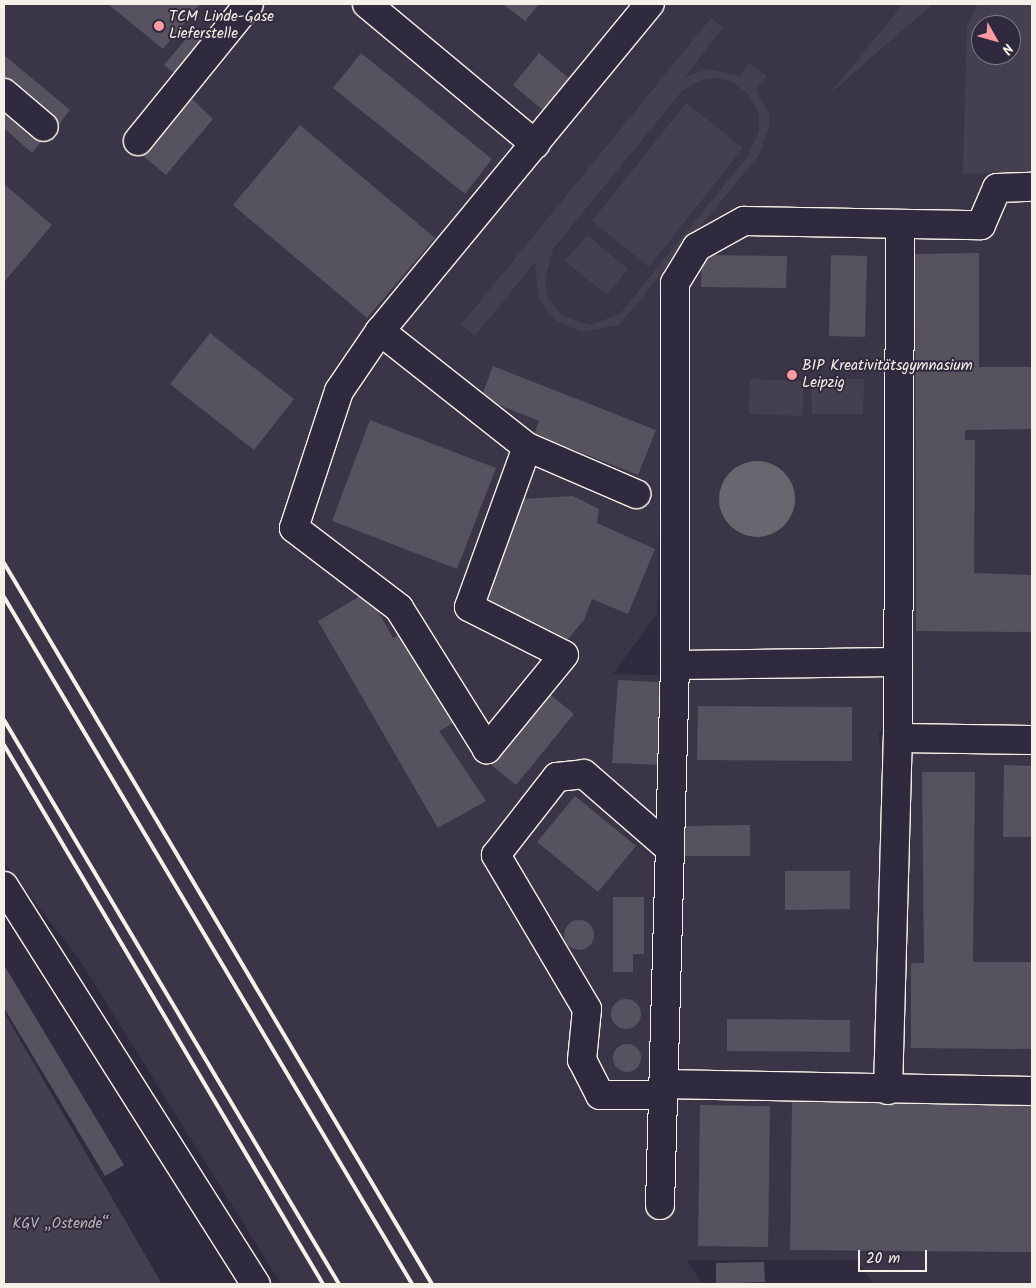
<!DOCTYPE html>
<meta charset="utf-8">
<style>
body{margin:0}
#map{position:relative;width:1036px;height:1288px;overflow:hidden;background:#2f2a3d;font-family:Kalam,sans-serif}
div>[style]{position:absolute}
.built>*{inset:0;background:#3b3647}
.green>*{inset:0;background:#454050}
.water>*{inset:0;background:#6a6670}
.round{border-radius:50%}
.building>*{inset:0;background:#56525f}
.roads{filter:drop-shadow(1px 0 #f4f1e8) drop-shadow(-1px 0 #f4f1e8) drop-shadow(0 1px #f4f1e8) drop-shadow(0 -1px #f4f1e8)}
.minor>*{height:28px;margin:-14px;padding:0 14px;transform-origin:14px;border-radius:14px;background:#2f2a3d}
.rail>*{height:4px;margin:-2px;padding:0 2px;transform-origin:2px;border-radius:2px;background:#f4f1e8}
.dots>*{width:14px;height:14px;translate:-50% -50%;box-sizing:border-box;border:2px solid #2f2a3d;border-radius:50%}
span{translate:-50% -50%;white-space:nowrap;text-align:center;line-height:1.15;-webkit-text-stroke:4px #2f2a3d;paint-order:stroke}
.poi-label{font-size:15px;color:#f4f1e8}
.left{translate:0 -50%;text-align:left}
.park-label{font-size:15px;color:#b7b3b3}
.frame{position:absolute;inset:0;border:5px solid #f4f1e8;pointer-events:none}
.north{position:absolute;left:971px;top:15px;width:50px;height:50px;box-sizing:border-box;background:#2f2a3d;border:1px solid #7e7a81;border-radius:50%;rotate:128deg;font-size:14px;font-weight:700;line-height:20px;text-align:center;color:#f4f1e8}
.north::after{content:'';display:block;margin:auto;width:18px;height:22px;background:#ff9aa2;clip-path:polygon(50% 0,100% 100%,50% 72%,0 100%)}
.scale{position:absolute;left:858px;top:1250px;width:69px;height:22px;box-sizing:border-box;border:2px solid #f4f1e8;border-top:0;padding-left:6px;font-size:15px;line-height:18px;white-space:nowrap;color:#f4f1e8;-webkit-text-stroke:4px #2f2a3d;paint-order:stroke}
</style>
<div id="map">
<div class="built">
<i style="clip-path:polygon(evenodd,4px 4px,903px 4px,832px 93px,933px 4px,1032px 4px,1032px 732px,879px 732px,880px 749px,1032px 752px,1032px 1284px,874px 1284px,856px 1260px,687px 1260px,702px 1284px,281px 1284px,79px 959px,4px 862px,4px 4px,981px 25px,1011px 25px,1011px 55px,981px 55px,981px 25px,4px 4px,662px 424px,682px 653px,804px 679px,613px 674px,657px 614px,662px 424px)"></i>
</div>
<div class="green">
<i style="clip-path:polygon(903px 4px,933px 4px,828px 96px)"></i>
<i style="clip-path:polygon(evenodd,978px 4px,1032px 4px,1032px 172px,963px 173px,967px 27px,978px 4px,981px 25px,1011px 25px,1011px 55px,981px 55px,981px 25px)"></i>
<i style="clip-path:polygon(evenodd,711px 18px,723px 28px,685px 77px,707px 69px,740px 76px,749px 63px,767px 76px,756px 90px,769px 115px,769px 128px,759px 155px,619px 325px,581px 332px,557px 321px,539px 301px,535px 262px,475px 336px,461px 325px,711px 18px,718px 78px,734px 83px,749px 95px,759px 115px,759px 131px,747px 157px,620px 314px,590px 325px,562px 316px,548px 299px,545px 280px,553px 249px,682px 91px,701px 80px,718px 78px)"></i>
<i style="clip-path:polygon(686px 103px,743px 148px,649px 267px,592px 221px)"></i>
<i style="clip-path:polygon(587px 235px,628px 269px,607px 295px,565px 261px)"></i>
<i style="clip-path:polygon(750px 379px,804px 381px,802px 416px,749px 414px)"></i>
<i style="clip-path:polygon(811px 379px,864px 379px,863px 414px,812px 414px)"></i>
<i style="clip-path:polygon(4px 1012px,33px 1062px,162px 1284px,4px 1284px)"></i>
</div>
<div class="water">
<i class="round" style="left:719px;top:461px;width:76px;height:76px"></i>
</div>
<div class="building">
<i style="clip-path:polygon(108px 4px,200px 4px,163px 49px)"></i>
<i style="clip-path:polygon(503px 4px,539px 4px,525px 21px)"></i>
<i style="clip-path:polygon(192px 32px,208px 45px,181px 79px,164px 65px)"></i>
<i style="clip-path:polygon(361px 53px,492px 159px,465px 194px,333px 88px)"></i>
<i style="clip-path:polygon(539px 53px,571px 80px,545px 112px,513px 85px)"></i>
<i style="clip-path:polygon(4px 55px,70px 110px,59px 124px,4px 78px)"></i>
<i style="clip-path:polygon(189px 96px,213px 119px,166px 175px,142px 155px)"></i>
<i style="clip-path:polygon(4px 106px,43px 140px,32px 153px,4px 128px)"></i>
<i style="clip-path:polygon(300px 125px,435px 238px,367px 318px,233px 205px)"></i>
<i style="clip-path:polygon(4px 184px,52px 225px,4px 282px)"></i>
<i style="clip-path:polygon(979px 253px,979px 367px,1032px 367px,1032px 429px,965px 430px,965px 440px,975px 440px,974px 573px,1032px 575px,1032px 632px,916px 631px,915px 254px)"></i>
<i style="clip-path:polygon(702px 255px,787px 256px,786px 288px,701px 287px)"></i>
<i style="clip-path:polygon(831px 255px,867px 256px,865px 337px,829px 336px)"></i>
<i style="clip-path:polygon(210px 333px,294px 399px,254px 450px,170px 384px)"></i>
<i style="clip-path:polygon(493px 366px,656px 430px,638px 475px,534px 434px,539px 421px,481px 398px)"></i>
<i style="clip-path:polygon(370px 420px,496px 468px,457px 569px,332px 521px)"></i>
<i style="clip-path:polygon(573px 496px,599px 509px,597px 523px,655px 549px,628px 614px,592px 599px,584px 620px,567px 640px,483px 604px,522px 499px)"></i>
<i style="clip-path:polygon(367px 592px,393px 638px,405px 631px,457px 721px,439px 731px,486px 801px,438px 828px,318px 621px)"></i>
<i style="clip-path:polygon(618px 680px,658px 682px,662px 765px,612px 763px)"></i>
<i style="clip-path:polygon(547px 692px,574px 714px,516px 785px,489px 763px)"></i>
<i style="clip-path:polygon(698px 706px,852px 707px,852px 761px,697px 760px)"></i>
<i style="clip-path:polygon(1004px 765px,1032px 766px,1032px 837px,1003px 837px)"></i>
<i style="clip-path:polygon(922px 772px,975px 772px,973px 962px,1032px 962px,1032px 1049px,911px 1048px,911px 963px,924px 963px)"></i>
<i style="clip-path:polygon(575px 796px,636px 846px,598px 892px,537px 842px)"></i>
<i style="clip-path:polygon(750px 825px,750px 856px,685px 856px,685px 826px)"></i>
<i style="clip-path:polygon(785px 871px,850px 871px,850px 909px,785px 910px)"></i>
<i style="clip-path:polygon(613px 897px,644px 897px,644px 954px,633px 954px,633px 972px,613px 972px)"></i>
<i class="round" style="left:564px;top:920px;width:30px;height:30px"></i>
<i style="clip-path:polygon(4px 965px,124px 1165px,105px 1176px,4px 1008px)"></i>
<i class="round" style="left:611px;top:999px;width:30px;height:30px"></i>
<i style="clip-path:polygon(727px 1019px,850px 1020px,850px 1052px,727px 1051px)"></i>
<i class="round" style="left:613px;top:1044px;width:28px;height:28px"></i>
<i style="clip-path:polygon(792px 1102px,1032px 1105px,1032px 1252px,790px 1250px)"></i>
<i style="clip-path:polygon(700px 1105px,770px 1106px,768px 1247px,698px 1246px)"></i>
<i style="clip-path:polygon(764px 1262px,765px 1282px,716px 1284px,716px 1263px)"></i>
</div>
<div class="roads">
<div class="minor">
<i style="left:367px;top:4px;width:219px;rotate:39.8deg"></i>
<i style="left:4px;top:93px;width:52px;rotate:40.4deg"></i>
<i style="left:138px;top:141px;width:176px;rotate:-51deg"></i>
<i style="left:900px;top:225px;width:513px;rotate:90.22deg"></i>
<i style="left:898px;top:738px;width:134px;rotate:0.9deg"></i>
<i style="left:380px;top:331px;width:187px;rotate:38.3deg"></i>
<i style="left:527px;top:447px;width:170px;rotate:109.9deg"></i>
<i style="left:469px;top:607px;width:106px;rotate:26.8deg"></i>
<i style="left:564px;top:655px;width:122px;rotate:129.3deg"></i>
<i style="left:487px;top:749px;width:166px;rotate:-122deg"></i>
<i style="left:399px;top:608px;width:132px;rotate:-142.7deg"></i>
<i style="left:294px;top:528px;width:144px;rotate:-71.8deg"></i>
<i style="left:339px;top:391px;width:73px;rotate:-55.7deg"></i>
<i style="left:380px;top:331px;width:424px;rotate:-50.5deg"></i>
<i style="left:527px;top:447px;width:119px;rotate:23.3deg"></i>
<i style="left:898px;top:662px;width:223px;rotate:179.2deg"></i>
<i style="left:675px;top:665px;width:382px;rotate:-90deg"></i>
<i style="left:675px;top:283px;width:42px;rotate:-58.6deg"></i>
<i style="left:697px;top:247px;width:54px;rotate:-29deg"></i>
<i style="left:744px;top:221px;width:237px;rotate:1deg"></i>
<i style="left:981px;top:225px;width:40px;rotate:-66.6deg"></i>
<i style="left:997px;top:188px;width:35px;rotate:-2deg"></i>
<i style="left:4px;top:886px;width:471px;rotate:57.7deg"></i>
<i style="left:663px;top:1084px;width:369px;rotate:1.1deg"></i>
<i style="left:888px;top:1090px;width:352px;rotate:-88.4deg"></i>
<i style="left:663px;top:1095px;width:63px;rotate:180deg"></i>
<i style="left:600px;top:1095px;width:39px;rotate:-117deg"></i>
<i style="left:582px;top:1060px;width:51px;rotate:-84.4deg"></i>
<i style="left:587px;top:1009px;width:179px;rotate:-120.6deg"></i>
<i style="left:496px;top:855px;width:99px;rotate:-52deg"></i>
<i style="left:557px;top:777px;width:27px;rotate:-6deg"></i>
<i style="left:584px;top:774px;width:113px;rotate:41deg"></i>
<i style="left:660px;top:1205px;width:540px;rotate:-88.41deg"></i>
</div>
</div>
<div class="rail">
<i style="left:4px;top:563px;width:838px;rotate:59.31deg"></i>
<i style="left:4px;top:597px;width:799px;rotate:59.29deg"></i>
<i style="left:4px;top:720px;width:656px;rotate:59.29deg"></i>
<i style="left:4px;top:745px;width:626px;rotate:59.38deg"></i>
</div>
<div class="dots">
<i style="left:159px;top:26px;background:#ff9aa2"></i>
<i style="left:792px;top:375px;background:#ff9aa2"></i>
</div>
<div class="poi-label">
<span class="left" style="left:169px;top:26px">TCM Linde-Gase<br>Lieferstelle</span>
<span class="left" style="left:802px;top:375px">BIP Kreativitätsgymnasium<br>Leipzig</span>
</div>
<div class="park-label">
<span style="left:61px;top:1225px">KGV „Ostende“</span>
</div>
<div class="frame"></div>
<div class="north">N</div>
<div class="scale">20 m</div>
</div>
